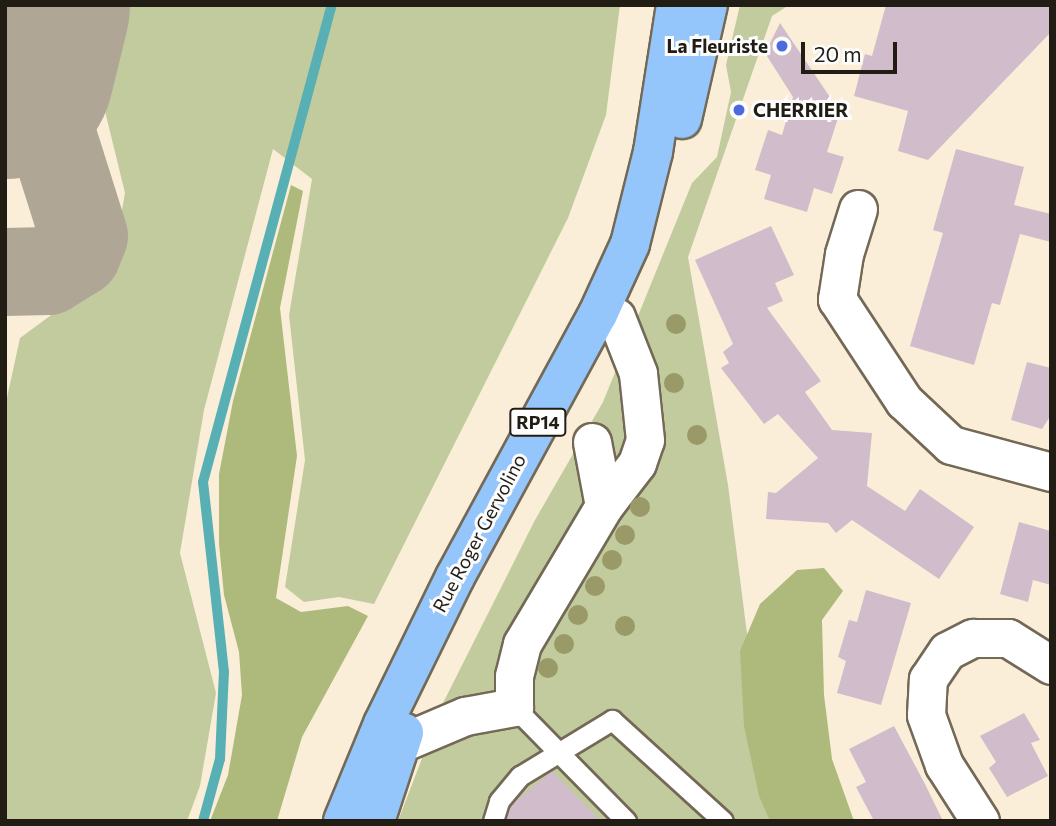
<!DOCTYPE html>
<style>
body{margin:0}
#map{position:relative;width:1056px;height:826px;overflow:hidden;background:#fbeed9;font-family:Commissioner,sans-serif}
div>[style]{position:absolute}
.green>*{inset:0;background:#c1cb9d}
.forest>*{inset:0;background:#aeba7c}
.stream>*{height:10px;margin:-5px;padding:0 5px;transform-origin:5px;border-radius:5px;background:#58afb4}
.taxiway>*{height:88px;margin:-44px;padding:0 44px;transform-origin:44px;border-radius:44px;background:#b0a696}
.runway>*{height:217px;margin:-108.5px;padding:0 108.5px;transform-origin:108.5px;border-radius:108.5px;background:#b0a696}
.building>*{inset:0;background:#d1bccb}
.roads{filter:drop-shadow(2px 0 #736956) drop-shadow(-2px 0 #736956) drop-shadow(0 2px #736956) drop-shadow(0 -2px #736956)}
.service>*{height:19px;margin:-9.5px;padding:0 9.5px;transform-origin:9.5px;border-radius:9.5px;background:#fff}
.minor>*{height:37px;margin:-18.5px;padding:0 18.5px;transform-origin:18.5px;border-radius:18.5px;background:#fff}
.primary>*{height:38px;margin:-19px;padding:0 19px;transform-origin:19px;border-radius:19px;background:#94c6fb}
.trees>*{width:20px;height:20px;margin:-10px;border-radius:50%;background:#9a9968}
.dots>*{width:19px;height:19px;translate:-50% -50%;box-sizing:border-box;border:4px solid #fdfdfd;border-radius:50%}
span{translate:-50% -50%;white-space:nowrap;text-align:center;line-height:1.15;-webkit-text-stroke:6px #fdfdfd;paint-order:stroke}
.shield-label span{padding:2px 5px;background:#fdfdfd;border:2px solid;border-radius:5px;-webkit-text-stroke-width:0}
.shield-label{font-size:18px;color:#211d15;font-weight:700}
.poi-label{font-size:19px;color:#211d15;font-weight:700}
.right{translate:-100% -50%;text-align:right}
.left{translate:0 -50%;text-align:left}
.street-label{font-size:19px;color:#211d15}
.frame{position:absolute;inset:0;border:7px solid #211d15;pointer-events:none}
.scale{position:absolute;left:801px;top:42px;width:96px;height:32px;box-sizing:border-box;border:4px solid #211d15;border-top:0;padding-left:9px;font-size:21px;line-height:24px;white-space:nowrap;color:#211d15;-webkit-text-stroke:5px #fdfdfd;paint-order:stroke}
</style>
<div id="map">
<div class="green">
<i style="clip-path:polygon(104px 5px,620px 5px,606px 115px,568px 218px,374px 604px,339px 597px,304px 602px,285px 587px,305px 460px,289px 315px,312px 179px,273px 149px,204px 410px,180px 553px,216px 693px,200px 786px,187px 821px,5px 821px,5px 407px,20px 338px,111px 271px,125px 193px,92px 58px)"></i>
<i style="clip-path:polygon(740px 5px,789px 5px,772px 16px,688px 257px,728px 485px,771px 821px,398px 821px,444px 701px,535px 520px,603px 402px,692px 183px,717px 157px,731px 92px,726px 65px)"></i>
</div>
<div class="forest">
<i style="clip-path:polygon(291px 185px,303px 191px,280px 308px,297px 456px,276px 598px,301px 612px,348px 606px,368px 616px,302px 737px,277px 821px,210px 821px,228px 775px,242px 695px,239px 652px,224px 595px,219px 544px,219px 474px,233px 401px)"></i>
<i style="clip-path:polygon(824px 568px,843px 591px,822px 620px,824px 695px,832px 759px,854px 821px,770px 821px,759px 796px,744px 726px,740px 651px,760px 604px,797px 570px)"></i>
</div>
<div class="stream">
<i style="left:203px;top:821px;width:64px;rotate:-74.7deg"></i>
<i style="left:220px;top:759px;width:87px;rotate:-87.4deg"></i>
<i style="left:224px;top:672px;width:191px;rotate:-96.3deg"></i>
<i style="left:203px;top:482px;width:494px;rotate:-74.9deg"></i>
</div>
<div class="taxiway">
<i style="left:5px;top:272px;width:43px;rotate:-1.3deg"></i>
<i style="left:48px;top:271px;width:34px;rotate:-32deg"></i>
<i style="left:77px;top:253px;width:18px;rotate:-68deg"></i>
<i style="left:84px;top:236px;width:222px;rotate:-107.5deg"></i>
</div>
<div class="runway">
<i style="left:5px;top:70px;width:67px;rotate:-76.2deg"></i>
</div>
<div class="building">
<i style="clip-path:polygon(886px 5px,1051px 5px,1051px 32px,928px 160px,898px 151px,908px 111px,854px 96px,865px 54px,872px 56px)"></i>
<i style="clip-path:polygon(780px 23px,840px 112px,827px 152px,844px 157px,832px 194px,814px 188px,807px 212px,764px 199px,771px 175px,755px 170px,768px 130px,782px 135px,793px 97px,765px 53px)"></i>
<i style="clip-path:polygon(956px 149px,1024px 167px,1014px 205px,1051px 214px,1051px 242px,1020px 234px,1000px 305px,992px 303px,974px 365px,910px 346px,943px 233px,933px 230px)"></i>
<i style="clip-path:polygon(771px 226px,794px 275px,775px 283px,783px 301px,767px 308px,821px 381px,805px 392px,832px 430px,872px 433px,867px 486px,905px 511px,920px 489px,974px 527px,939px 579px,852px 520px,836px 533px,828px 523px,766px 519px,768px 492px,776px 493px,818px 458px,778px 414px,764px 424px,721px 368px,729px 363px,723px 352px,733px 344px,695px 260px)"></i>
<i style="clip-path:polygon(1027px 362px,1051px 368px,1051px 415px,1042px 429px,1011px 420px)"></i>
<i style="clip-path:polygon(1019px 522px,1051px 531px,1051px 585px,1033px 580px,1028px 602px,1000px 594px)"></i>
<i style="clip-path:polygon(866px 590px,911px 603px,881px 705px,837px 693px,846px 661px,838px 657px,849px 620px,857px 622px)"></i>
<i style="clip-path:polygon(1024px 713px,1040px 740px,1031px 743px,1048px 776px,1007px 797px,989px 768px,996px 762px,980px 736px)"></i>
<i style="clip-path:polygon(894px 726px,925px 784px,943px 821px,874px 821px,856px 787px,866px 782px,849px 749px)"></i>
<i style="clip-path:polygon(552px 771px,601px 821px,506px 821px,512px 804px)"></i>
</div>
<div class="roads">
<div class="service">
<i style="left:514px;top:707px;width:160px;rotate:45.5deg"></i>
<i style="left:493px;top:821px;width:21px;rotate:-73deg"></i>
<i style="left:499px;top:801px;width:33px;rotate:-50deg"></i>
<i style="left:520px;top:776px;width:108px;rotate:-31.3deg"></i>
<i style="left:612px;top:720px;width:150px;rotate:42.3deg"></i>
</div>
<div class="minor">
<i style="left:858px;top:209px;width:47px;rotate:107.3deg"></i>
<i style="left:844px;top:254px;width:46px;rotate:98.8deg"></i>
<i style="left:837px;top:299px;width:122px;rotate:56.7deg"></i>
<i style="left:904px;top:401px;width:64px;rotate:43.1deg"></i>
<i style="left:951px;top:445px;width:104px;rotate:15.1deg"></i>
<i style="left:592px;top:442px;width:65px;rotate:79.4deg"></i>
<i style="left:399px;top:744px;width:72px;rotate:-23deg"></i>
<i style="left:465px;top:716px;width:50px;rotate:-10.4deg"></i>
<i style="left:514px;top:707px;width:31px;rotate:-90deg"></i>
<i style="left:514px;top:676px;width:33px;rotate:-76deg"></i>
<i style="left:522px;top:644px;width:161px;rotate:-59.3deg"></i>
<i style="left:604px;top:506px;width:54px;rotate:-52.5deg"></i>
<i style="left:637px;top:463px;width:24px;rotate:-71deg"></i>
<i style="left:645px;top:440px;width:67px;rotate:-96deg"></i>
<i style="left:638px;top:373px;width:60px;rotate:-111.4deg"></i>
<i style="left:980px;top:821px;width:67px;rotate:-122.7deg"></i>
<i style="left:944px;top:765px;width:53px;rotate:-109.8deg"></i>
<i style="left:926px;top:715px;width:36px;rotate:-87deg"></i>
<i style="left:928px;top:679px;width:34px;rotate:-56deg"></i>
<i style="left:947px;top:651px;width:29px;rotate:-27deg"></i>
<i style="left:973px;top:638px;width:35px"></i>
<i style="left:1008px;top:638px;width:51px;rotate:32.1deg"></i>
</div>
<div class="primary">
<i style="left:682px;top:119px;width:117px;rotate:-77.2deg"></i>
<i style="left:343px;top:821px;width:105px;rotate:-67.6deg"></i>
<i style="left:383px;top:724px;width:164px;rotate:-63.9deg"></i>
<i style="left:455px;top:577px;width:299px;rotate:-61.5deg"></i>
<i style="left:598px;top:314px;width:77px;rotate:-65.4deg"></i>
<i style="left:630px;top:244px;width:95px;rotate:-76deg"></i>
<i style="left:653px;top:152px;width:149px;rotate:-81.1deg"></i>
<i style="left:375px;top:821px;width:93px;rotate:-71.8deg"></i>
</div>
</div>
<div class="trees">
<i style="left:676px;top:324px"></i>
<i style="left:674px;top:383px"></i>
<i style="left:697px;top:435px"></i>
<i style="left:640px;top:507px"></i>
<i style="left:625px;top:535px"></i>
<i style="left:612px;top:560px"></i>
<i style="left:595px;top:586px"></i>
<i style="left:578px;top:615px"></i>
<i style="left:625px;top:626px"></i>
<i style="left:564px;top:644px"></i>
<i style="left:548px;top:668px"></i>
</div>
<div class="dots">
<i style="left:782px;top:46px;background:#4c69dd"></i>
<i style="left:739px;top:110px;background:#4c69dd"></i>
</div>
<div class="shield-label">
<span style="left:538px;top:422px">RP14</span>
</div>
<div class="poi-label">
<span class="right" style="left:768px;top:46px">La Fleuriste</span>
<span class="left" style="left:753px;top:110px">CHERRIER</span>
</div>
<div class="street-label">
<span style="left:479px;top:533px;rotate:-62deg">Rue Roger Gervolino</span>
</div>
<div class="frame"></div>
<div class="scale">20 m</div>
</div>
